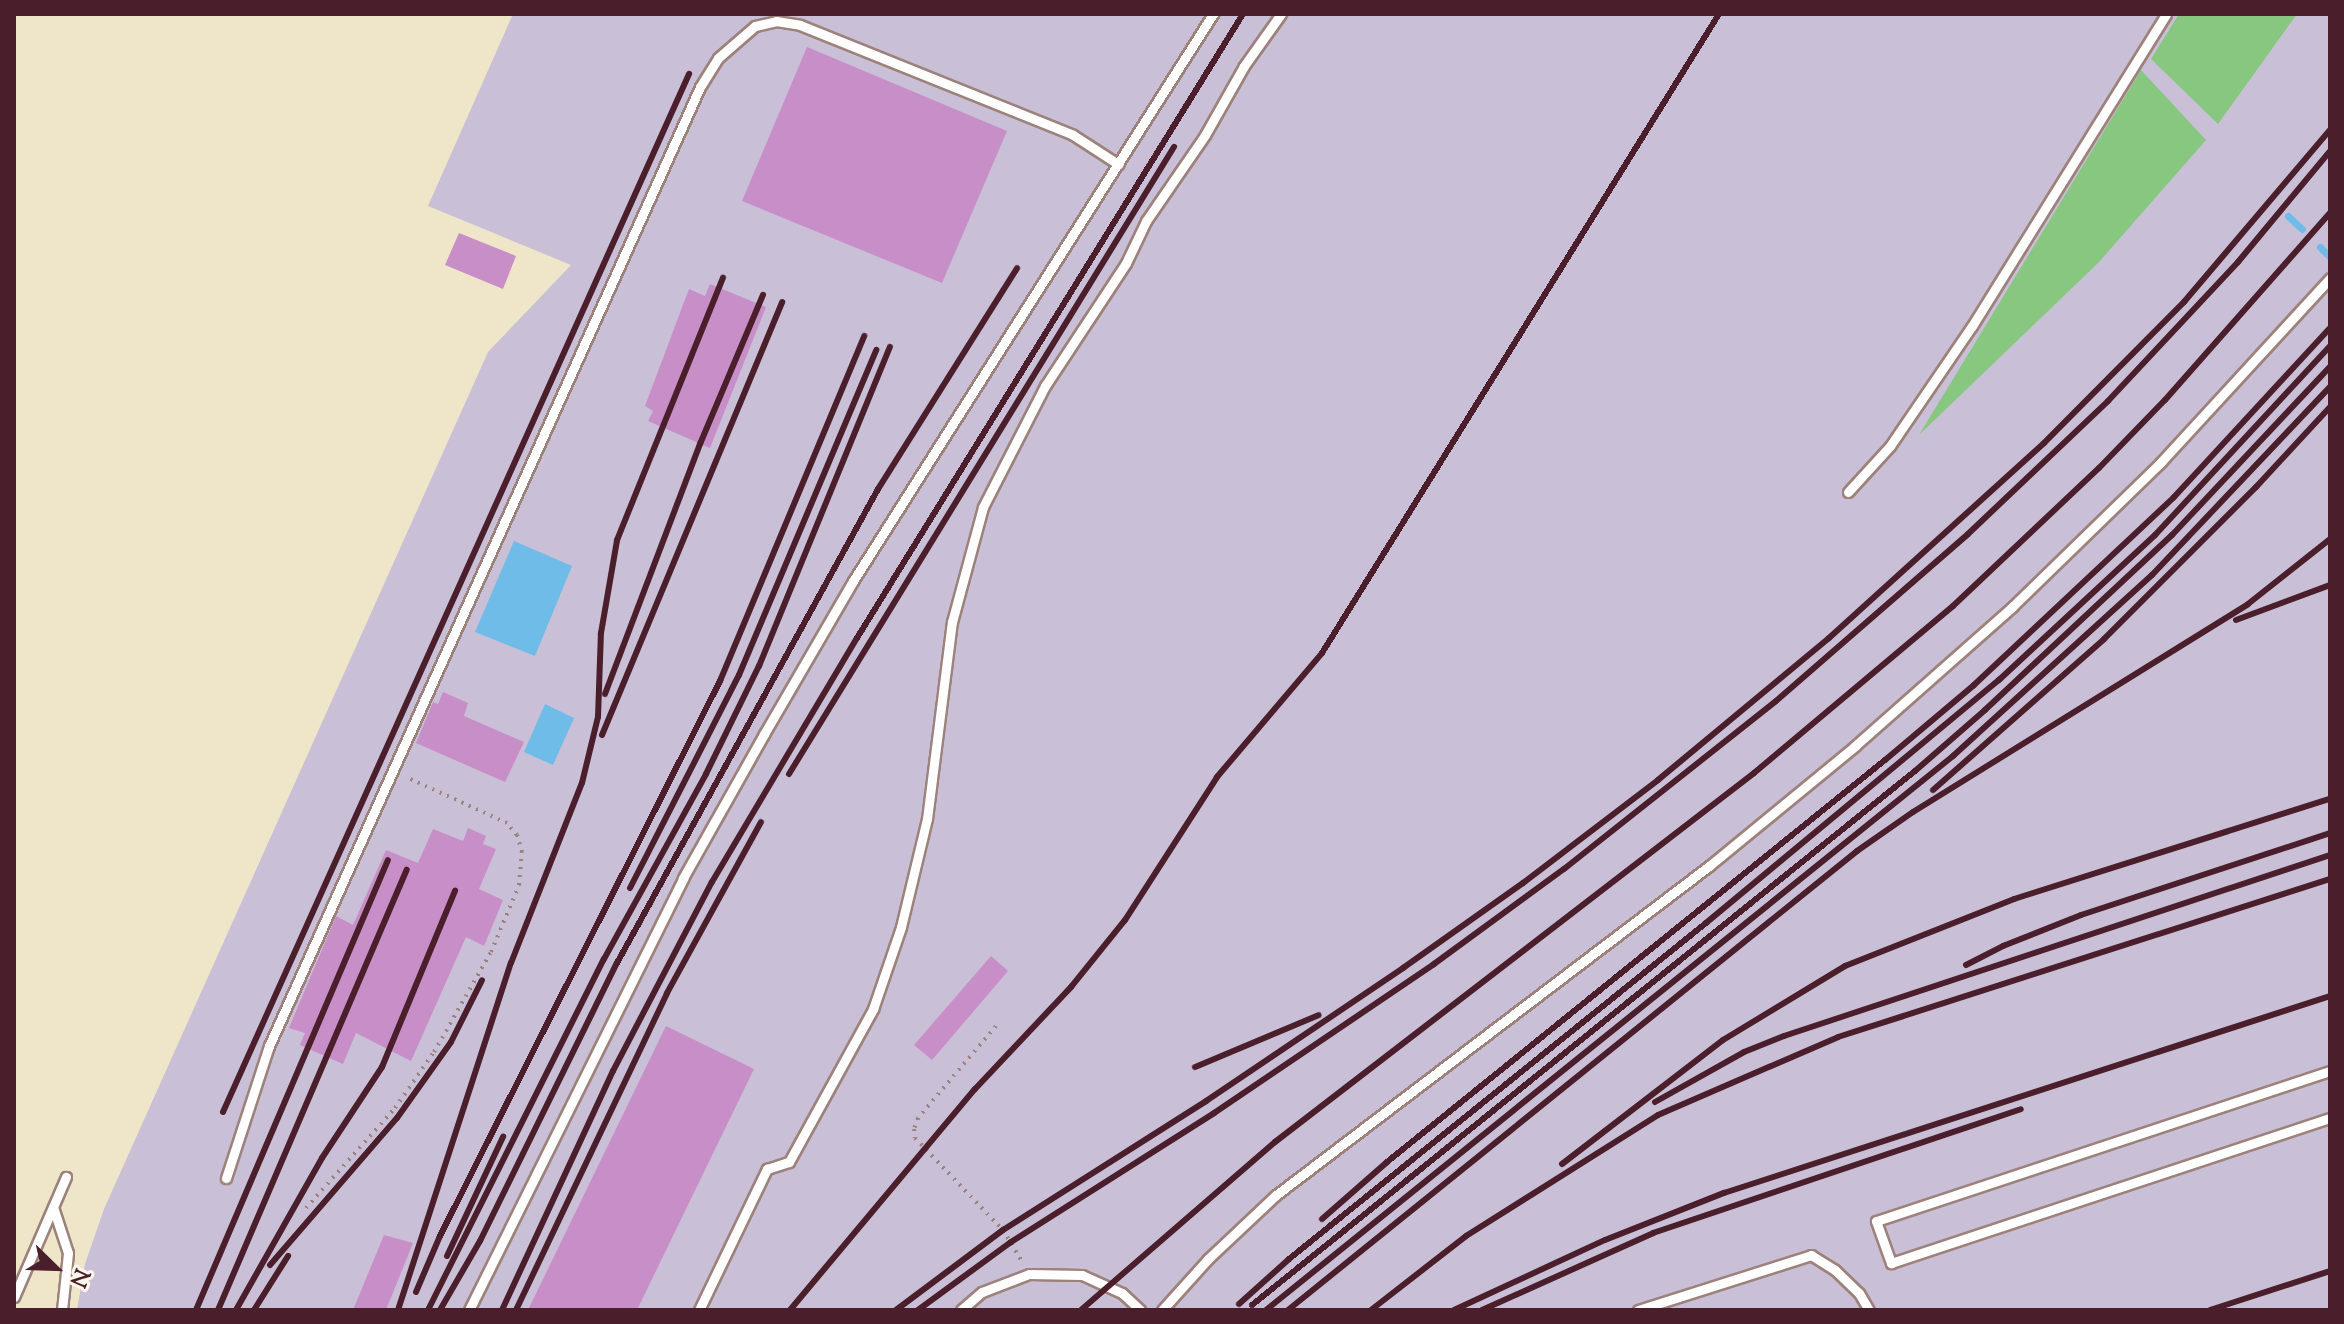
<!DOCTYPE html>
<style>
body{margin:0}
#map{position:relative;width:2344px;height:1324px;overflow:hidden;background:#efe6ca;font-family:"Sorts Mill Goudy",serif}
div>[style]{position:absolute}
.industrial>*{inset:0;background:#c9bfd7}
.green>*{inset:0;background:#88c77f}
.water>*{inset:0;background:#70bce9}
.stream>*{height:7px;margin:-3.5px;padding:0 3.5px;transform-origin:3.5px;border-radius:3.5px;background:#70bce9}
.building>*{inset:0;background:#c88ec7}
.path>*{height:4px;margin-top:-2px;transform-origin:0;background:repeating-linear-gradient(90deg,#9c827a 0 2px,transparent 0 8px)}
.roads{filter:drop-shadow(2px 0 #9c827a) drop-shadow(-2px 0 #9c827a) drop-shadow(0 2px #9c827a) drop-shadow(0 -2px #9c827a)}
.service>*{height:9px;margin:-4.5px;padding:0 4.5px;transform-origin:4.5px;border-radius:4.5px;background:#fff}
.rail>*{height:6px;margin:-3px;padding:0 3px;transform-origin:3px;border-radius:3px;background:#4a1f2b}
span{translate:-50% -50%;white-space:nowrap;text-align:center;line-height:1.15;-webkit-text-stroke:8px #fbf7ec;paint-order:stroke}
.frame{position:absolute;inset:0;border:16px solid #4a1f2b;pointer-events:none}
.north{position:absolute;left:16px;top:1228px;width:80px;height:80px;-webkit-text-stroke:6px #fbf7ec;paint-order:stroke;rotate:113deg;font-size:22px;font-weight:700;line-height:32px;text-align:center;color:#4a1f2b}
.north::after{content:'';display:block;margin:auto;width:28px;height:36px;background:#4a1f2b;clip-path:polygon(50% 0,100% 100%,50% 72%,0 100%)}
</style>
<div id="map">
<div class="industrial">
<i style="clip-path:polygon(513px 14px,2330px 14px,2330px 1310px,77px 1310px,85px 1264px,104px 1209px,488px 352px,571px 265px,428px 206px)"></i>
</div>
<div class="green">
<i style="clip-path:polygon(2179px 14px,2297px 14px,2218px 124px,2151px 59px)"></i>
<i style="clip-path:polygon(2141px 70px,2206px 140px,2099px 262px,1919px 435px)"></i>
</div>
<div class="water">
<i style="clip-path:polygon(514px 541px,572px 566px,535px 656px,475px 632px)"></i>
<i style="clip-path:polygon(545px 704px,574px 718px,553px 765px,524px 752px)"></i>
</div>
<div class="stream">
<i style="left:2288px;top:216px;width:19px;rotate:43deg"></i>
<i style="left:2320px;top:247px;width:14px;rotate:45deg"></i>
</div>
<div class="building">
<i style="clip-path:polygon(807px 47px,1007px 131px,942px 283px,742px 201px)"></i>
<i style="clip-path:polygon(459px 233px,516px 256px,503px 289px,445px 265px)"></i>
<i style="clip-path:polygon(710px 284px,766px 307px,710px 448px,648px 421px,653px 411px,645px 406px,689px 289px,705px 296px)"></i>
<i style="clip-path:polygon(443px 692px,468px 703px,464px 716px,524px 742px,505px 782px,416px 743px,433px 702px,438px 704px)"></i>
<i style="clip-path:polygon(468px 828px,486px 836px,483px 844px,496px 849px,479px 889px,503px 900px,484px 946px,466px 937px,411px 1061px,356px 1033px,343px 1064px,300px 1045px,305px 1033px,289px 1028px,336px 916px,353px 925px,386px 850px,418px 863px,433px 829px,463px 841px)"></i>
<i style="clip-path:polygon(991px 956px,1008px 971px,932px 1060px,914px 1045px)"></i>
<i style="clip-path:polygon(666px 1026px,754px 1069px,637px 1310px,528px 1310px)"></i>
<i style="clip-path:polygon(384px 1235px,413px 1243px,386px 1310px,353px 1310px)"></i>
</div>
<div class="path">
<i style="left:996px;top:1026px;width:121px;rotate:130.3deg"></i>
<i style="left:918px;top:1118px;width:12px;rotate:110deg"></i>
<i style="left:914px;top:1129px;width:9px;rotate:84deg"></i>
<i style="left:915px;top:1138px;width:127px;rotate:46.3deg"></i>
<i style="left:1003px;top:1230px;width:37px;rotate:59deg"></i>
<i style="left:306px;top:1208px;width:134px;rotate:-48.3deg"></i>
<i style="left:395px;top:1108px;width:68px;rotate:-55.1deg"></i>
<i style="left:434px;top:1052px;width:115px;rotate:-60.3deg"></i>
<i style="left:491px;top:952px;width:73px;rotate:-67.3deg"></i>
<i style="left:519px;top:885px;width:33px;rotate:-85deg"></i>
<i style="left:522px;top:852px;width:18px;rotate:-106deg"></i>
<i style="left:517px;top:835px;width:16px;rotate:-130deg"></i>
<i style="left:507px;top:823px;width:111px;rotate:-155.5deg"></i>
</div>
<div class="roads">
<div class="service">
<i style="left:1848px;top:492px;width:62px;rotate:-47.6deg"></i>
<i style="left:1890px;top:446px;width:145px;rotate:-55.7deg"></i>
<i style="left:1972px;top:326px;width:367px;rotate:-58.1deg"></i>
<i style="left:2330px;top:1071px;width:478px;rotate:161.7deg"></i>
<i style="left:1876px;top:1221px;width:45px;rotate:70.3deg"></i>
<i style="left:1891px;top:1263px;width:462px;rotate:-18.3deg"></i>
<i style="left:226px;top:1178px;width:139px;rotate:-72deg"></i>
<i style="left:269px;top:1046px;width:1051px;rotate:-65.8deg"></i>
<i style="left:700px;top:87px;width:34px;rotate:-58deg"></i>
<i style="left:718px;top:58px;width:49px;rotate:-40.9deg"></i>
<i style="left:755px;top:26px;width:22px;rotate:-13deg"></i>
<i style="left:776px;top:21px;width:24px;rotate:9deg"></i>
<i style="left:800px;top:25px;width:294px;rotate:21.9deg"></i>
<i style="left:1073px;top:135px;width:54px;rotate:32.8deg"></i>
<i style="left:53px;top:1207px;width:48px;rotate:71.9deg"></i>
<i style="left:68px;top:1253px;width:57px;rotate:96deg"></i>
<i style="left:14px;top:1297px;width:131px;rotate:-66.6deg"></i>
<i style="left:469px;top:1310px;width:482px;rotate:-63.6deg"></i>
<i style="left:683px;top:878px;width:165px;rotate:-60.6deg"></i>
<i style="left:764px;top:734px;width:177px;rotate:-59.8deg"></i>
<i style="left:853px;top:581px;width:672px;rotate:-57.59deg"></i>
<i style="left:699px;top:1310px;width:157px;rotate:-64.3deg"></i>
<i style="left:767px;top:1169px;width:23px;rotate:-18deg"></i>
<i style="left:789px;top:1162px;width:175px;rotate:-61.2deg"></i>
<i style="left:873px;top:1009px;width:87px;rotate:-71.1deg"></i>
<i style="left:901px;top:927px;width:111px;rotate:-76.5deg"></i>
<i style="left:927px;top:819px;width:199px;rotate:-82.8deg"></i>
<i style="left:952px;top:622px;width:119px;rotate:-74.9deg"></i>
<i style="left:983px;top:507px;width:136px;rotate:-62.9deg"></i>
<i style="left:1045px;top:386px;width:147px;rotate:-56.6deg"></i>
<i style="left:1126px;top:263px;width:47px;rotate:-64.5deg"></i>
<i style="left:1146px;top:221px;width:104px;rotate:-55.5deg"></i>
<i style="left:1205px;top:135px;width:79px;rotate:-60.5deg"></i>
<i style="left:1244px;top:66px;width:64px;rotate:-54.6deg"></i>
<i style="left:961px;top:1310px;width:28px;rotate:-41deg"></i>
<i style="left:982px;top:1292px;width:50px;rotate:-21deg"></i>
<i style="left:1029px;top:1274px;width:53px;rotate:1.1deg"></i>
<i style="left:1082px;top:1275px;width:44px;rotate:24.2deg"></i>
<i style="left:1122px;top:1293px;width:25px;rotate:43deg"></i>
<i style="left:1162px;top:1310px;width:69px;rotate:-48deg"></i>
<i style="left:1208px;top:1259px;width:93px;rotate:-43.3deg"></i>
<i style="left:1276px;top:1195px;width:544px;rotate:-37.23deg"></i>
<i style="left:1709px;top:866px;width:189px;rotate:-39.4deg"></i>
<i style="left:1855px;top:746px;width:210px;rotate:-41.5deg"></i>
<i style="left:2012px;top:607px;width:208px;rotate:-44.2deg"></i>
<i style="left:2161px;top:462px;width:250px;rotate:-47.4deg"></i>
<i style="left:1638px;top:1310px;width:182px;rotate:-17.6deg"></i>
<i style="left:1811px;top:1255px;width:28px;rotate:32deg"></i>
<i style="left:1835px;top:1270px;width:33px;rotate:44deg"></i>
<i style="left:1859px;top:1293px;width:20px;rotate:60deg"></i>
</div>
</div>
<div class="rail">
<i style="left:2236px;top:620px;width:100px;rotate:-20.4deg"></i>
<i style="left:605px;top:694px;width:267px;rotate:-69.2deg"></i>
<i style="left:700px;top:444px;width:162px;rotate:-67.1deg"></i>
<i style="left:602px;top:735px;width:469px;rotate:-67.4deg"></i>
<i style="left:789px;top:774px;width:736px;rotate:-58.45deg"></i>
<i style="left:1933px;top:790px;width:228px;rotate:-41.4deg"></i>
<i style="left:2104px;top:639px;width:215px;rotate:-45deg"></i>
<i style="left:2256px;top:487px;width:109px;rotate:-47.2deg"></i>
<i style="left:630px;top:888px;width:239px;rotate:-62.9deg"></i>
<i style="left:739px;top:675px;width:353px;rotate:-67.1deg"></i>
<i style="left:1966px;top:965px;width:42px;rotate:-27.2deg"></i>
<i style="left:2003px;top:946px;width:84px;rotate:-21.7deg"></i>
<i style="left:2081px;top:915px;width:262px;rotate:-18.2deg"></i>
<i style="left:1195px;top:1067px;width:134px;rotate:-22.8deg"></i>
<i style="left:1655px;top:1102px;width:102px;rotate:-29.3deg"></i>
<i style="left:1744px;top:1052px;width:43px;rotate:-21.8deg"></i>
<i style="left:1784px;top:1036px;width:575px;rotate:-18.34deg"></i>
<i style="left:223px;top:1112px;width:1138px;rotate:-65.82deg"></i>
<i style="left:1562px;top:1164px;width:203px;rotate:-37.6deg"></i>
<i style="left:1723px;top:1040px;width:143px;rotate:-31.2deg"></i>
<i style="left:1845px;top:966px;width:182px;rotate:-21.6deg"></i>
<i style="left:2014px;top:899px;width:331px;rotate:-17.6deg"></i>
<i style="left:1322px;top:1219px;width:86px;rotate:-41.2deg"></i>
<i style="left:1387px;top:1162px;width:640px;rotate:-38.91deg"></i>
<i style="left:1885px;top:760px;width:116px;rotate:-40.1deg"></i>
<i style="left:1974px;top:685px;width:274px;rotate:-43.2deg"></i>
<i style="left:2174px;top:497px;width:230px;rotate:-47.3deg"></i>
<i style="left:447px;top:1256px;width:132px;rotate:-64.8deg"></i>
<i style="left:270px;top:1265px;width:194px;rotate:-49.2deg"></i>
<i style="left:397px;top:1118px;width:93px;rotate:-54.6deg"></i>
<i style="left:451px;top:1042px;width:69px;rotate:-63.4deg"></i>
<i style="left:416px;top:1292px;width:61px;rotate:-66.8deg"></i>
<i style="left:440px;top:1236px;width:622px;rotate:-63.23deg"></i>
<i style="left:720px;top:681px;width:374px;rotate:-67.3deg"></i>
<i style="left:1239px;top:1304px;width:67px;rotate:-42deg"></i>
<i style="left:1289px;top:1259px;width:536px;rotate:-38.86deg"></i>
<i style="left:1706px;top:923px;width:381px;rotate:-39.7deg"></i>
<i style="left:1999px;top:680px;width:213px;rotate:-42.9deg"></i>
<i style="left:2155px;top:535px;width:258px;rotate:-47.2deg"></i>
<i style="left:1252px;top:1305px;width:851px;rotate:-38.85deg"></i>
<i style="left:1915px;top:771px;width:93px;rotate:-41.1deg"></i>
<i style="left:1985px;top:710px;width:256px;rotate:-43.1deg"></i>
<i style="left:2172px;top:535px;width:231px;rotate:-46.8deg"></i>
<i style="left:196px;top:1310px;width:489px;rotate:-66.9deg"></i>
<i style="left:218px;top:1310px;width:479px;rotate:-66.8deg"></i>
<i style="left:236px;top:1310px;width:175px;rotate:-60.5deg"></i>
<i style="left:322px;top:1158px;width:109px;rotate:-56.6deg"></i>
<i style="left:382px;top:1067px;width:191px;rotate:-67.5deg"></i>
<i style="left:254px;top:1310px;width:64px;rotate:-57.8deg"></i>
<i style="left:398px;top:1310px;width:365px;rotate:-72deg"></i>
<i style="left:511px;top:963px;width:193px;rotate:-68.5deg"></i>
<i style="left:582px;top:783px;width:68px;rotate:-76.4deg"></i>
<i style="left:598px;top:717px;width:84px;rotate:-88deg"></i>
<i style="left:601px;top:633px;width:94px;rotate:-80.2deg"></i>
<i style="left:617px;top:540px;width:283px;rotate:-68deg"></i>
<i style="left:428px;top:1310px;width:393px;rotate:-63.4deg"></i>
<i style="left:604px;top:959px;width:211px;rotate:-61.1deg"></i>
<i style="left:706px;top:774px;width:120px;rotate:-63.9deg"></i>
<i style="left:759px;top:666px;width:345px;rotate:-67.7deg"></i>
<i style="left:440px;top:1310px;width:80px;rotate:-59.9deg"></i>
<i style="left:480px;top:1241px;width:310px;rotate:-63.8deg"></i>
<i style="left:617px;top:963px;width:541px;rotate:-61.16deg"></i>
<i style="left:878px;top:489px;width:261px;rotate:-57.8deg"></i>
<i style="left:502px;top:1310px;width:264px;rotate:-65.1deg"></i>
<i style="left:613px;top:1071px;width:213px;rotate:-62.4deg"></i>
<i style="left:712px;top:882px;width:284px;rotate:-59.3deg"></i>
<i style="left:857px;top:638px;width:734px;rotate:-58.26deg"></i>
<i style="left:516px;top:1310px;width:351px;rotate:-64.5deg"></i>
<i style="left:667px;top:993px;width:195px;rotate:-61.2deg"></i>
<i style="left:790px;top:1310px;width:288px;rotate:-50.1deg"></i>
<i style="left:975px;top:1089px;width:140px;rotate:-46.7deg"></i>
<i style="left:1071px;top:987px;width:86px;rotate:-51.1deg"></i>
<i style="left:1125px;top:920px;width:170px;rotate:-57.2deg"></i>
<i style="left:1217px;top:777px;width:162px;rotate:-49.7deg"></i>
<i style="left:1322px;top:653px;width:752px;rotate:-58.15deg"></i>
<i style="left:896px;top:1310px;width:134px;rotate:-36.8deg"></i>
<i style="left:1003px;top:1230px;width:241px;rotate:-32.4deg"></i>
<i style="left:1206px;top:1101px;width:238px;rotate:-34deg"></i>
<i style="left:1403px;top:968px;width:147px;rotate:-35.3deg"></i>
<i style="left:1523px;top:883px;width:170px;rotate:-37.3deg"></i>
<i style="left:1658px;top:780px;width:222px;rotate:-39.7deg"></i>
<i style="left:1829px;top:638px;width:290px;rotate:-42.2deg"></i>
<i style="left:2044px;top:443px;width:199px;rotate:-45.2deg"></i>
<i style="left:2184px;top:302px;width:226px;rotate:-49.7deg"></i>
<i style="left:918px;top:1310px;width:115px;rotate:-36.2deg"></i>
<i style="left:1011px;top:1242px;width:241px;rotate:-32.4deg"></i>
<i style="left:1214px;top:1113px;width:266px;rotate:-34.1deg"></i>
<i style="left:1434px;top:964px;width:161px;rotate:-36.2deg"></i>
<i style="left:1564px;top:869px;width:270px;rotate:-38.4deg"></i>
<i style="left:1776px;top:701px;width:254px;rotate:-41deg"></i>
<i style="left:1968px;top:534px;width:193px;rotate:-43.5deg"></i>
<i style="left:2108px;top:401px;width:190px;rotate:-46.9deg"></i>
<i style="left:2238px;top:262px;width:144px;rotate:-50.3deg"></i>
<i style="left:1081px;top:1310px;width:257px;rotate:-40.9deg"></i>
<i style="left:1275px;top:1142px;width:605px;rotate:-37.61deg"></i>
<i style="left:1754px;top:773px;width:260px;rotate:-40deg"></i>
<i style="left:1953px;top:606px;width:201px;rotate:-43.4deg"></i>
<i style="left:2099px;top:468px;width:95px;rotate:-45.9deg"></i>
<i style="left:2165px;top:400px;width:249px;rotate:-48.6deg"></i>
<i style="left:1266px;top:1310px;width:883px;rotate:-38.88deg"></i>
<i style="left:1953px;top:756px;width:269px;rotate:-42.3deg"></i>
<i style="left:2152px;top:575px;width:259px;rotate:-46.6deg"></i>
<i style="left:1288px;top:1310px;width:731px;rotate:-38.89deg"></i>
<i style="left:1857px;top:851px;width:68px;rotate:-34.9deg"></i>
<i style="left:1913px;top:812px;width:394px;rotate:-31.8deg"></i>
<i style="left:2248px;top:604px;width:105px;rotate:-38.4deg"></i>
<i style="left:1371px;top:1310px;width:120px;rotate:-37.9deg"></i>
<i style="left:1466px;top:1236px;width:227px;rotate:-32.2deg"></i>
<i style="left:1658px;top:1115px;width:196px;rotate:-23.4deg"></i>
<i style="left:1838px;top:1037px;width:517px;rotate:-17.8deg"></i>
<i style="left:1454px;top:1310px;width:166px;rotate:-24.9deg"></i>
<i style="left:1605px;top:1240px;width:128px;rotate:-21.6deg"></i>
<i style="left:1724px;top:1193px;width:637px;rotate:-18.01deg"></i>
<i style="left:1482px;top:1310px;width:188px;rotate:-24.2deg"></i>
<i style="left:1653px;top:1233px;width:388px;rotate:-18.6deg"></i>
<i style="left:2210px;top:1310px;width:126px;rotate:-18deg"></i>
</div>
<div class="frame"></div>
<div class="north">N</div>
</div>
